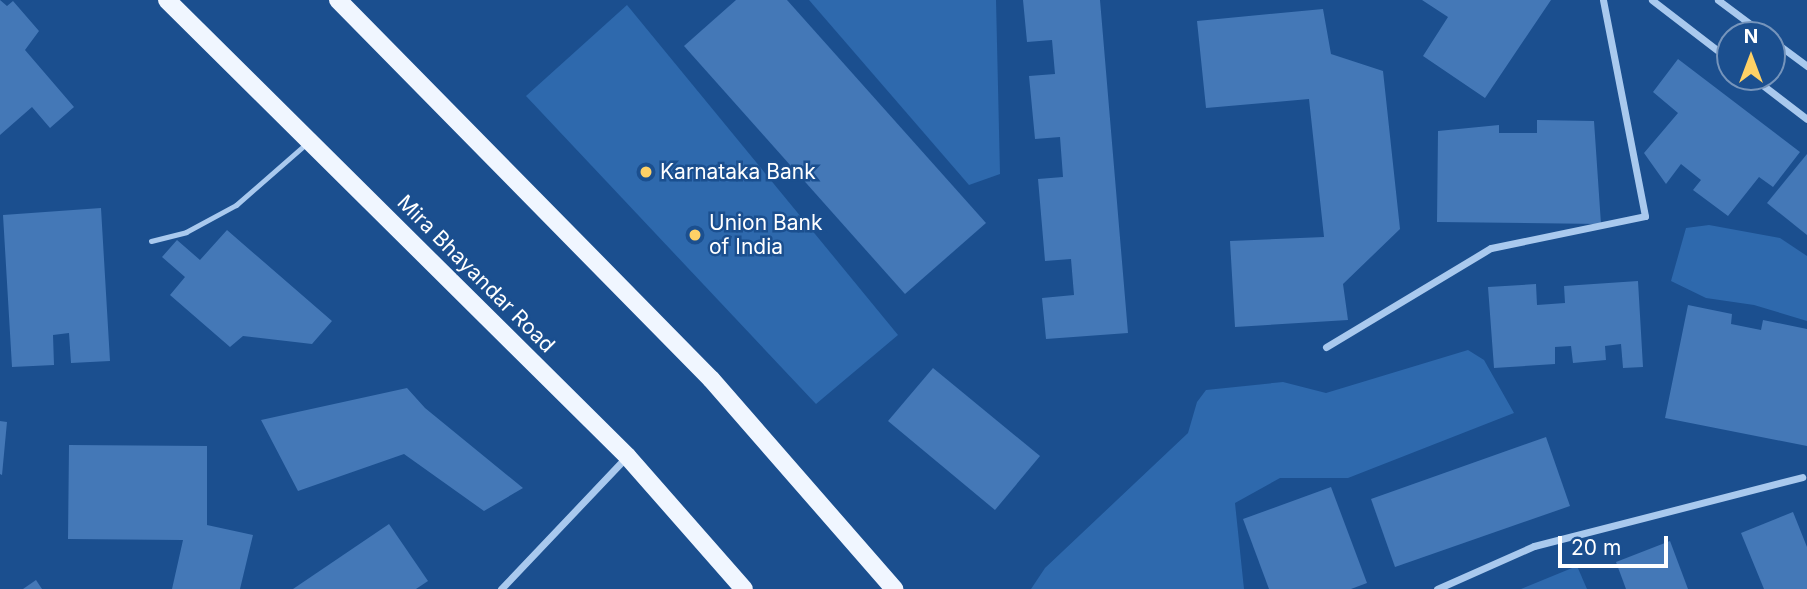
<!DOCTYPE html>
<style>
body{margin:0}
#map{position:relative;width:1807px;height:589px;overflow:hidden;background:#1b4f8f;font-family:Inter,sans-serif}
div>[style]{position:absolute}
.green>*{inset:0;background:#2e69ad}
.building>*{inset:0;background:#4478b7}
.lane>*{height:5px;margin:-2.5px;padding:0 2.5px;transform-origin:2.5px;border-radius:2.5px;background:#a9c9ee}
.street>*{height:7px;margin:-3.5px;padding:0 3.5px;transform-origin:3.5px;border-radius:3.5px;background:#a9c9ee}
.primary>*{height:18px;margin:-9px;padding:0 9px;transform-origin:9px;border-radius:9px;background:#f0f6ff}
.dots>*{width:19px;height:19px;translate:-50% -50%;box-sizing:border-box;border:4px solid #1b4f8f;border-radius:50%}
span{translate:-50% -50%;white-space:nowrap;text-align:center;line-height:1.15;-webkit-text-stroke:5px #1b4f8f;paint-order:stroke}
.poi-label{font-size:21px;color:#fff}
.left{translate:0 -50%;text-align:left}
.street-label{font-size:21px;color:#fff}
.north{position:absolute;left:1716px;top:21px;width:70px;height:70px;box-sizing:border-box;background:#1b4f8f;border:2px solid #7695bc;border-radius:50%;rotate:0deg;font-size:19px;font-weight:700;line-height:28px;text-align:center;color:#fff}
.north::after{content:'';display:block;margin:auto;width:24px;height:32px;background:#ffd166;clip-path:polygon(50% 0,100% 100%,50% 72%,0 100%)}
.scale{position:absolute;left:1558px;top:536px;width:110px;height:32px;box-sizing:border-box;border:4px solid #fff;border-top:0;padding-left:9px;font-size:21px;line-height:24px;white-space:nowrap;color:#fff;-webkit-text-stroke:5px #1b4f8f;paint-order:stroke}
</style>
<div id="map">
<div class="green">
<i style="clip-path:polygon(809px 0,996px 0,1000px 174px,969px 185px)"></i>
<i style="clip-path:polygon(627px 5px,898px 335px,816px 404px,526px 96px)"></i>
<i style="clip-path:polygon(1709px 225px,1780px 238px,1807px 256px,1807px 321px,1754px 305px,1706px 298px,1671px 281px,1686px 228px)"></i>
<i style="clip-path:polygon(1468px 350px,1484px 360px,1514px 413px,1348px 478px,1280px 478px,1235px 503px,1244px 589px,1031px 589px,1045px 568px,1188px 433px,1197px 402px,1206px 390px,1283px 382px,1326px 393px)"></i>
<i style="clip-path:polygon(1577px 566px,1587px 589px,1521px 589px)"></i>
</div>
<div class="building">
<i style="clip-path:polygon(0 0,7px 6px,13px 1px,39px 31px,25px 50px,74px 107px,50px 128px,32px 107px,0 135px)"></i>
<i style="clip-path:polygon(736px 0,787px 0,986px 223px,905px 294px,684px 46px)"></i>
<i style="clip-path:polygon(1023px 0,1100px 0,1128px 333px,1046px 339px,1042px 298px,1074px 295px,1071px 259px,1045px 261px,1038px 179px,1063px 177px,1060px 137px,1035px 139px,1029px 76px,1055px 74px,1052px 40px,1027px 42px)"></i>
<i style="clip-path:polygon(1422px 0,1551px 0,1485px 98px,1423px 56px,1448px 17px)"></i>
<i style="clip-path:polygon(1323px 9px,1331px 54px,1383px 71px,1400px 229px,1343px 284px,1348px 320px,1235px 327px,1230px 241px,1324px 237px,1309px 99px,1206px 108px,1197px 21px)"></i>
<i style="clip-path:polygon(1678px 59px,1800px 152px,1773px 187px,1759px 177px,1728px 216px,1693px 190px,1701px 180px,1681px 164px,1666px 184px,1644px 153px,1678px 113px,1653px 92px)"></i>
<i style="clip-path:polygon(1537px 120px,1594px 121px,1601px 224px,1437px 222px,1438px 131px,1499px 125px,1499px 133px,1537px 133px)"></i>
<i style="clip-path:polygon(1807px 154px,1807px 235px,1767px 203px)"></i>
<i style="clip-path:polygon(101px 208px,110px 361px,71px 363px,69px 333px,53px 335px,54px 365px,12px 367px,3px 215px)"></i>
<i style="clip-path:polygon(227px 230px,332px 321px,312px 344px,243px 336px,230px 347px,170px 295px,185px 277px,162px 257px,177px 240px,200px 260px)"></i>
<i style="clip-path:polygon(1638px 281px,1643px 367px,1623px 368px,1621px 344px,1605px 346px,1606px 360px,1573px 363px,1571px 346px,1555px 347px,1555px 364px,1494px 368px,1488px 287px,1536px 284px,1537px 305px,1565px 303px,1564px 286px)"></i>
<i style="clip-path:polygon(1688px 305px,1732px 314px,1731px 324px,1761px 330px,1763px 320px,1807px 329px,1807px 446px,1665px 418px)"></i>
<i style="clip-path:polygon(933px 368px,1040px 456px,995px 510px,888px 421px)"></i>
<i style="clip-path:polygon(407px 388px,425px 408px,523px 488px,484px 511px,404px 454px,298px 491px,261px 420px)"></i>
<i style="clip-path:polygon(0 421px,7px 422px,2px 475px,0 474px)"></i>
<i style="clip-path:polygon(1546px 437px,1570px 506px,1395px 567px,1371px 499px)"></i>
<i style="clip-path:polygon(69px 445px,207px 446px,207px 525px,253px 535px,240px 589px,172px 589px,183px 540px,68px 539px)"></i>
<i style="clip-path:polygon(1331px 487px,1367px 583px,1351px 589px,1269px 589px,1243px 519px)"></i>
<i style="clip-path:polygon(1793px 512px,1807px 547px,1807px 589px,1764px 589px,1741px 533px)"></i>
<i style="clip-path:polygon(389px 524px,428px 581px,416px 589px,293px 589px)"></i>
<i style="clip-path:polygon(1670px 541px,1688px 589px,1626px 589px,1616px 562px)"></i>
<i style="clip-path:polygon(36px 580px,42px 589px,23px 589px)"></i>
</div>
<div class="lane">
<i style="left:151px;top:241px;width:36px;rotate:-14deg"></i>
<i style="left:186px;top:232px;width:57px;rotate:-28.4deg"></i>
<i style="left:236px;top:205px;width:94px;rotate:-41.1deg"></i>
</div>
<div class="street">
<i style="left:1652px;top:0;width:98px;rotate:37.6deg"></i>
<i style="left:1718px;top:0;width:59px;rotate:36.7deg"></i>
<i style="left:1772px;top:40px;width:44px;rotate:36.6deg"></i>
<i style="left:1752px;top:77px;width:69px;rotate:37.4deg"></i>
<i style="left:1326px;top:347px;width:192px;rotate:-31deg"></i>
<i style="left:1491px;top:248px;width:157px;rotate:-11.7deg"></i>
<i style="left:1645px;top:216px;width:220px;rotate:-101deg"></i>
<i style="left:501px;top:589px;width:183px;rotate:-46.5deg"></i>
<i style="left:1437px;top:589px;width:106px;rotate:-23.9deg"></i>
<i style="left:1534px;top:546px;width:277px;rotate:-14.4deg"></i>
</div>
<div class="primary">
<i style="left:167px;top:0;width:648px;rotate:44.75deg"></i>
<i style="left:627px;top:456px;width:177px;rotate:48.7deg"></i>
<i style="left:338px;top:0;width:532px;rotate:45.46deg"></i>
<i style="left:711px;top:379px;width:279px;rotate:48.9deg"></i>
</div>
<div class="dots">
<i style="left:646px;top:172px;background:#ffd166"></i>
<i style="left:695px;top:235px;background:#ffd166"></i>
</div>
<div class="poi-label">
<span class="left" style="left:660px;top:172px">Karnataka Bank</span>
<span class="left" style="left:709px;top:235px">Union Bank<br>of India</span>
</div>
<div class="street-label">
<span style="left:476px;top:274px;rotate:45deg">Mira Bhayandar Road</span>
</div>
<div class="north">N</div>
<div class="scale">20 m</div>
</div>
